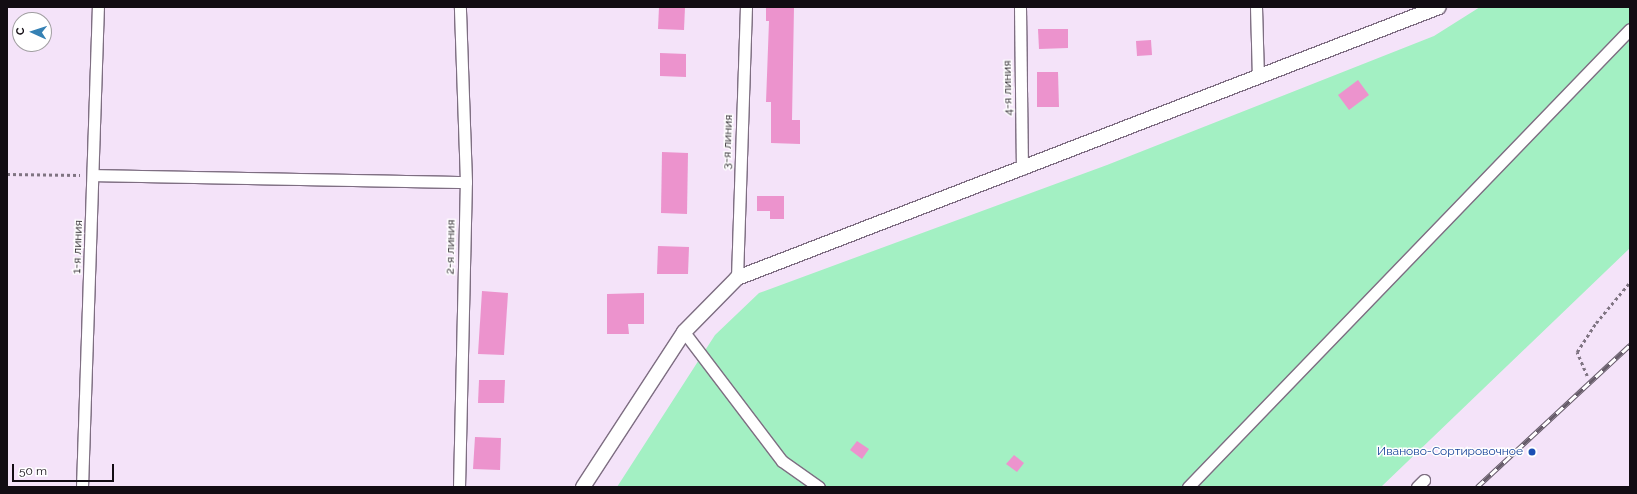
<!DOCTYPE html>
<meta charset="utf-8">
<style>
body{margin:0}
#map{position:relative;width:1637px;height:494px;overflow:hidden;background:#f4e3f9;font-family:Raleway,sans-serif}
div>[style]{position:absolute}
.green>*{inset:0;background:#a3f0c3}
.building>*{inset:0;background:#ec93cd}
.path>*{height:2.5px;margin-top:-1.25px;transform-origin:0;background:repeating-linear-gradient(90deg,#7f7482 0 3px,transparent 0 6px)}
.roads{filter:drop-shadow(1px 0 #7e6e82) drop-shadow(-1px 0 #7e6e82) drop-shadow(0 1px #7e6e82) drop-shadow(0 -1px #7e6e82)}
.minor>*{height:11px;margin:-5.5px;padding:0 5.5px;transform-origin:5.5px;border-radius:5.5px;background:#fff}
.tertiary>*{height:14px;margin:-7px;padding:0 7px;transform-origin:7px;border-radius:7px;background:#fff}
.rail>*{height:4.5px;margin-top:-2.25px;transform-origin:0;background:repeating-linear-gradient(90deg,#fff 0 9px,#665c69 0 18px);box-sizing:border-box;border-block:1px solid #665c69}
.dots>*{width:11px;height:11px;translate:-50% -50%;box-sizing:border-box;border:2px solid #fff;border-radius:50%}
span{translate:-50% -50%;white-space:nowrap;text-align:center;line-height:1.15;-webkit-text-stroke:3px #fff;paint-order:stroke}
.street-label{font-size:12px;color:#120c13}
.transit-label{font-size:12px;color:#164399}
.right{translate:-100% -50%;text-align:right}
.frame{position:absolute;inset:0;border:8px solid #120c13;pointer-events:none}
.north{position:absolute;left:12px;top:12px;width:40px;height:40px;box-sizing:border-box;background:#fff;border:1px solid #a09ea1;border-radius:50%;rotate:273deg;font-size:11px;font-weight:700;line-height:16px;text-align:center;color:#120c13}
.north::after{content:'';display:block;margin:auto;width:14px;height:18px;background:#3581b4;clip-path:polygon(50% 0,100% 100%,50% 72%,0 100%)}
.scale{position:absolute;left:12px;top:464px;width:102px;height:18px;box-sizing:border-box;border:2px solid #120c13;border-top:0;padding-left:5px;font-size:12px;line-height:14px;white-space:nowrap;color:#120c13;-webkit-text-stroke:3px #fff;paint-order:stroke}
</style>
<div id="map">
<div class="green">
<i style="clip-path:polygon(1480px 7px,1630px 7px,1630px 248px,1381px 487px,617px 487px,715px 335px,759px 293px,1107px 165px,1434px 36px)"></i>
</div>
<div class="building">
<i style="clip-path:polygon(659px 7px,685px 7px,684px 30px,658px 29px)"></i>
<i style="clip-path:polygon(766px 7px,794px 7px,792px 120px,800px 120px,800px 144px,771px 143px,771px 102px,766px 102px,769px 21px,766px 21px)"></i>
<i style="clip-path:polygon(1038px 29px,1068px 29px,1068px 48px,1039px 49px)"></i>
<i style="clip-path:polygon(1151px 40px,1152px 55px,1137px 56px,1136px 41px)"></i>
<i style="clip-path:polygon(660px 53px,686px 54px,686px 77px,660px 76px)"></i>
<i style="clip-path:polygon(1037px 72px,1058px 72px,1059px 107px,1037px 107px)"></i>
<i style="clip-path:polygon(1358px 80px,1369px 95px,1349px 110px,1338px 95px)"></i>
<i style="clip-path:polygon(662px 152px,688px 153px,687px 214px,661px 213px)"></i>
<i style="clip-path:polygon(757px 196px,784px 196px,784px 219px,770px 219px,770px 211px,757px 211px)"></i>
<i style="clip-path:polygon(658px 246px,689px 247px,688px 274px,657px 274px)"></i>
<i style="clip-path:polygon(482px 291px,508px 293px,504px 355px,478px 354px)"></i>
<i style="clip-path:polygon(644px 293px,644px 324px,628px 324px,629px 334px,607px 334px,607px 294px)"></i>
<i style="clip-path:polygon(479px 380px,505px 380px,504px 403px,478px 403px)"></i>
<i style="clip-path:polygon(475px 437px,501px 438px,500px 470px,473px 469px)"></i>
<i style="clip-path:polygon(857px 441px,869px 449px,862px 459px,850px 450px)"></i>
<i style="clip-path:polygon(1014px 455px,1024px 463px,1017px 472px,1006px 464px)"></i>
</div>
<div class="path">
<i style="left:7px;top:174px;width:73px;rotate:0.8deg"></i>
<i style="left:1587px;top:376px;width:26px;rotate:-113deg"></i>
<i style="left:1577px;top:352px;width:35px;rotate:-57deg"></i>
<i style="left:1596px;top:323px;width:53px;rotate:-50.3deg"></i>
</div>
<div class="roads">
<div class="minor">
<i style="left:1020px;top:7px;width:162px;rotate:89.3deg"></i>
<i style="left:1256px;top:7px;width:70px;rotate:88.4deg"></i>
<i style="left:94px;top:175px;width:372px;rotate:1.1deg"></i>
<i style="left:737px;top:278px;width:271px;rotate:-88.1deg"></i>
<i style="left:684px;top:332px;width:162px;rotate:52.8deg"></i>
<i style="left:782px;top:461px;width:45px;rotate:35.1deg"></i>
<i style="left:82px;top:487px;width:480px;rotate:-88.1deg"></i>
<i style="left:459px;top:487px;width:305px;rotate:-88.7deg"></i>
<i style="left:466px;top:182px;width:175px;rotate:-92deg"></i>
<i style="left:1188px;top:487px;width:636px;rotate:-46.02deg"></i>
<i style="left:1417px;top:487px;width:10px;rotate:-45deg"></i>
</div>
<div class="tertiary">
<i style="left:583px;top:487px;width:185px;rotate:-56.9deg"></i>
<i style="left:684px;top:332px;width:76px;rotate:-45.5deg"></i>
<i style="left:737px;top:278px;width:752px;rotate:-21.11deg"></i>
</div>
</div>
<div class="rail">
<i style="left:1477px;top:487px;width:209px;rotate:-42.9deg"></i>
</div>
<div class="dots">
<i style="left:1532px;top:452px;background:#1a4fb4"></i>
</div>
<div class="street-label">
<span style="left:1008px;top:88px;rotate:-91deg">4-я линия</span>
<span style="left:728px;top:142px;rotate:-88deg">3-я линия</span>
<span style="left:78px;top:247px;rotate:-88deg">1-я линия</span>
<span style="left:451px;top:247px;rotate:-89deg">2-я линия</span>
</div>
<div class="transit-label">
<span class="right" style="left:1523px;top:452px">Иваново-Сортировочное</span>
</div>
<div class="frame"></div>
<div class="north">С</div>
<div class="scale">50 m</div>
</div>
